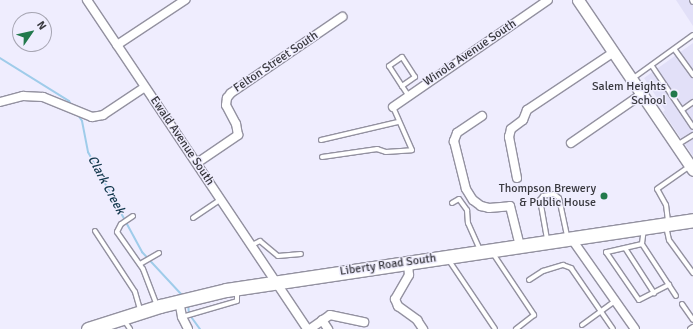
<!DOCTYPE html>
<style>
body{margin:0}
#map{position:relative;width:693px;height:329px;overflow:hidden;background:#efedfe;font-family:Signika,sans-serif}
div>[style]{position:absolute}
.built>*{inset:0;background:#e2e0f8}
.stream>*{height:2px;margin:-1px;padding:0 1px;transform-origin:1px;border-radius:1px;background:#9fccea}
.roads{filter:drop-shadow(1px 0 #9391a0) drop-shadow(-1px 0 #9391a0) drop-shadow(0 1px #9391a0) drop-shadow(0 -1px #9391a0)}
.service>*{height:4px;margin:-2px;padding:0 2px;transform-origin:2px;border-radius:2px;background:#fff}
.minor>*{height:8px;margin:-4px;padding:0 4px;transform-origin:4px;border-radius:4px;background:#fff}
.secondary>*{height:11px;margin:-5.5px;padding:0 5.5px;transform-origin:5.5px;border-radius:5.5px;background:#fff}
.primary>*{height:13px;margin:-6.5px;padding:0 6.5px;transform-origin:6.5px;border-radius:6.5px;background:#fff}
.dots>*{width:11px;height:11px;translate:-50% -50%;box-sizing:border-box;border:2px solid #efedfe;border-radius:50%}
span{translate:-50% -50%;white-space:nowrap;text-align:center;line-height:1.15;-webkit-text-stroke:3px #efedfe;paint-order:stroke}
.street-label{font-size:12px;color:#39393f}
.poi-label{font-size:12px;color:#39393f}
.right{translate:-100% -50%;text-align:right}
.water-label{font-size:13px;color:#13384d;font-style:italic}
.north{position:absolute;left:12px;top:12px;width:40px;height:40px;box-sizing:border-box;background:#efedfe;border:1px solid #a6a5b2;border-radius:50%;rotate:56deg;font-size:11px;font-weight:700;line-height:16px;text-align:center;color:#39393f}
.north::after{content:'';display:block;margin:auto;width:14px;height:18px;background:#22794c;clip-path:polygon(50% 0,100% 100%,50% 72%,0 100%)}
</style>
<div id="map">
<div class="built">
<i style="clip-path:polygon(676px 0,693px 0,693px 26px)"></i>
<i style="clip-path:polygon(693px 43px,693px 156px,663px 112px,665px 110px,644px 78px)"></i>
</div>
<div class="stream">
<i style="left:0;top:58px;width:81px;rotate:31.9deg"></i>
<i style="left:69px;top:101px;width:6px;rotate:59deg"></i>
<i style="left:78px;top:115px;width:7px;rotate:56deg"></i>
<i style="left:82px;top:121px;width:32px;rotate:79deg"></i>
<i style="left:88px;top:152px;width:114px;rotate:61.6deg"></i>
<i style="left:142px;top:252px;width:59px;rotate:47.1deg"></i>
<i style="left:188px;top:303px;width:11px;rotate:85deg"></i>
<i style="left:189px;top:314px;width:19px;rotate:54deg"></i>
</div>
<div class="roads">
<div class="service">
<i style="left:692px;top:0;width:2px;rotate:63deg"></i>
<i style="left:675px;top:50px;width:31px;rotate:54deg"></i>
<i style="left:652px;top:66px;width:73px;rotate:56.1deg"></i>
<i style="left:632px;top:79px;width:75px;rotate:-35.8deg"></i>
<i style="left:402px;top:86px;width:16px;rotate:-35deg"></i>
<i style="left:415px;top:77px;width:24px;rotate:-123deg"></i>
<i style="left:402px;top:57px;width:16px;rotate:145deg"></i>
<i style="left:389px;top:66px;width:24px;rotate:57deg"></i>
<i style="left:402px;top:86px;width:11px;rotate:56deg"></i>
<i style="left:682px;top:110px;width:14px;rotate:-36deg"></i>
<i style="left:321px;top:140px;width:79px;rotate:-13.2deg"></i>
<i style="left:677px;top:145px;width:19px;rotate:-32deg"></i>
<i style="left:322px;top:157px;width:56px;rotate:-8.3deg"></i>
<i style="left:377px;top:149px;width:9px;rotate:18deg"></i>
<i style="left:386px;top:152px;width:26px;rotate:-4deg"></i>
<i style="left:412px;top:150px;width:47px;rotate:-113.8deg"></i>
<i style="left:452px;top:203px;width:8px;rotate:-30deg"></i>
<i style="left:459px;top:199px;width:14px;rotate:54deg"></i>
<i style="left:467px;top:210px;width:13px;rotate:86deg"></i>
<i style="left:468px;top:223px;width:30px;rotate:66deg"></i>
<i style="left:133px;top:216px;width:14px;rotate:146deg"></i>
<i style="left:121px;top:224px;width:9px;rotate:117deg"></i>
<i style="left:117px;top:232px;width:45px;rotate:54.9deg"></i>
<i style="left:143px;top:269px;width:39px;rotate:69deg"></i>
<i style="left:193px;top:218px;width:34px;rotate:-34deg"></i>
<i style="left:668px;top:221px;width:16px;rotate:-97deg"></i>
<i style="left:666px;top:205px;width:18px;rotate:-119deg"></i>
<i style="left:657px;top:189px;width:40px;rotate:-34.9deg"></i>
<i style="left:666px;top:226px;width:14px;rotate:78deg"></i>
<i style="left:669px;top:240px;width:41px;rotate:54deg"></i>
<i style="left:644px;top:229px;width:15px;rotate:98deg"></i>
<i style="left:642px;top:244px;width:62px;rotate:56.8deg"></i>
<i style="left:95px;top:231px;width:73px;rotate:56.7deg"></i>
<i style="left:135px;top:292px;width:19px;rotate:74deg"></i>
<i style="left:547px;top:239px;width:40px;rotate:-100deg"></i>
<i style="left:540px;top:200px;width:5px;rotate:-53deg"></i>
<i style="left:543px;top:196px;width:11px;rotate:-10deg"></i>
<i style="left:554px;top:194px;width:6px;rotate:39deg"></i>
<i style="left:559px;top:198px;width:39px;rotate:78deg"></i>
<i style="left:642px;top:244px;width:37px;rotate:167deg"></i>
<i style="left:606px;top:252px;width:58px;rotate:55.5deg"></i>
<i style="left:639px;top:300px;width:34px;rotate:-27deg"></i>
<i style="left:252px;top:245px;width:9px;rotate:-27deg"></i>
<i style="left:260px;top:241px;width:23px;rotate:40deg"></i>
<i style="left:278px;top:256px;width:23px;rotate:-5deg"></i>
<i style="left:625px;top:248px;width:54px;rotate:57.2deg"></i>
<i style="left:492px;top:252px;width:76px;rotate:56.3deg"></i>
<i style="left:534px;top:315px;width:23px;rotate:142deg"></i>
<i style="left:448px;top:259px;width:84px;rotate:56.1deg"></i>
<i style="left:140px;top:264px;width:22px;rotate:-30deg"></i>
<i style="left:529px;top:280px;width:17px;rotate:-33deg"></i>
<i style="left:543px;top:271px;width:21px;rotate:-17deg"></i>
<i style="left:563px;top:265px;width:9px;rotate:21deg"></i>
<i style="left:571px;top:268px;width:74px;rotate:55.5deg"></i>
<i style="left:682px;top:304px;width:19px;rotate:55deg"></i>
<i style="left:182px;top:317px;width:57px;rotate:-16.2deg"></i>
<i style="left:237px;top:301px;width:11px;rotate:-90deg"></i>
<i style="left:124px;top:320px;width:11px;rotate:56deg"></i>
<i style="left:582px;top:325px;width:41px;rotate:-36deg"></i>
<i style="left:690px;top:329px;width:4px;rotate:-34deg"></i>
</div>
<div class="minor">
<i style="left:87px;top:0;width:396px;rotate:56.2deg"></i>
<i style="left:117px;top:45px;width:82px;rotate:-33.5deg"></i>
<i style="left:0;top:102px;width:24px;rotate:-15deg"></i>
<i style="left:23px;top:96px;width:20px;rotate:3deg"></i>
<i style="left:43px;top:97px;width:53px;rotate:22.2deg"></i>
<i style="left:92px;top:117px;width:11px;rotate:-10deg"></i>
<i style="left:103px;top:115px;width:50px;rotate:-33.7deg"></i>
<i style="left:393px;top:107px;width:188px;rotate:-34.6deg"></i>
<i style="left:482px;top:116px;width:30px;rotate:146deg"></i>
<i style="left:457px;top:133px;width:9px;rotate:111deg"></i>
<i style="left:454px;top:141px;width:49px;rotate:76deg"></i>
<i style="left:466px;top:189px;width:13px;rotate:58deg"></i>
<i style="left:473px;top:200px;width:10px;rotate:37deg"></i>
<i style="left:481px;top:206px;width:8px;rotate:14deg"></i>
<i style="left:489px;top:208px;width:21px;rotate:-5deg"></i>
<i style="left:510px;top:206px;width:41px;rotate:76deg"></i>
<i style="left:571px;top:143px;width:86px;rotate:-34.6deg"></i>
<i style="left:197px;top:163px;width:50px;rotate:-34.3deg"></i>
<i style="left:238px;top:135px;width:11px;rotate:-100deg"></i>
<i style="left:236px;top:124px;width:21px;rotate:-118deg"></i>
<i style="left:226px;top:105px;width:7px;rotate:-82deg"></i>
<i style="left:227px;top:98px;width:6px;rotate:-51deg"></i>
<i style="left:231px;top:93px;width:135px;rotate:-34.4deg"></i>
<i style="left:517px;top:178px;width:42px;rotate:-101deg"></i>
<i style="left:509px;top:137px;width:8px;rotate:-76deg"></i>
<i style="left:511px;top:129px;width:15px;rotate:-37deg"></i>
<i style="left:523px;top:120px;width:11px;rotate:-68deg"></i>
<i style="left:527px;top:110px;width:105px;rotate:-33.7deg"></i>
<i style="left:571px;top:238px;width:111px;rotate:54.9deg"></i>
<i style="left:408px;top:262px;width:13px;rotate:86deg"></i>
<i style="left:409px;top:275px;width:28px;rotate:120deg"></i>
<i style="left:395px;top:299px;width:8px;rotate:67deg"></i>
<i style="left:398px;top:306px;width:24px;rotate:36deg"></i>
<i style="left:417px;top:320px;width:11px;rotate:56deg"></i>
<i style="left:179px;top:301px;width:16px;rotate:79deg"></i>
<i style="left:182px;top:317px;width:13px;rotate:63deg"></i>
<i style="left:322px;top:320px;width:11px;rotate:56deg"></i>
<i style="left:310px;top:329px;width:24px;rotate:-35deg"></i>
<i style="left:330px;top:315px;width:35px;rotate:12deg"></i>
</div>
<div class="secondary">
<i style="left:578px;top:0;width:205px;rotate:55.9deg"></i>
</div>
<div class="primary">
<i style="left:88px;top:329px;width:76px;rotate:-17.7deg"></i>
<i style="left:160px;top:306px;width:68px;rotate:-13.6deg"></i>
<i style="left:226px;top:290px;width:472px;rotate:-8.5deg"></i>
</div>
</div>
<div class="dots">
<i style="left:674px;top:94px;background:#22794c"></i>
<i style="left:604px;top:196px;background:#22794c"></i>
</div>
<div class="street-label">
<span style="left:470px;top:53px;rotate:-34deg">Winola Avenue South</span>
<span style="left:276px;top:62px;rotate:-34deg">Felton Street South</span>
<span style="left:182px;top:141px;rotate:56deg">Ewald Avenue South</span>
<span style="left:388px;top:265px;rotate:-8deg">Liberty Road South</span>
</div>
<div class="poi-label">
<span class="right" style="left:666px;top:94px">Salem Heights<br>School</span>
<span class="right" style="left:596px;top:196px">Thompson Brewery<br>&amp; Public House</span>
</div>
<div class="water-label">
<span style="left:106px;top:185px;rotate:62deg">Clark Creek</span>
</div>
<div class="north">N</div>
</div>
